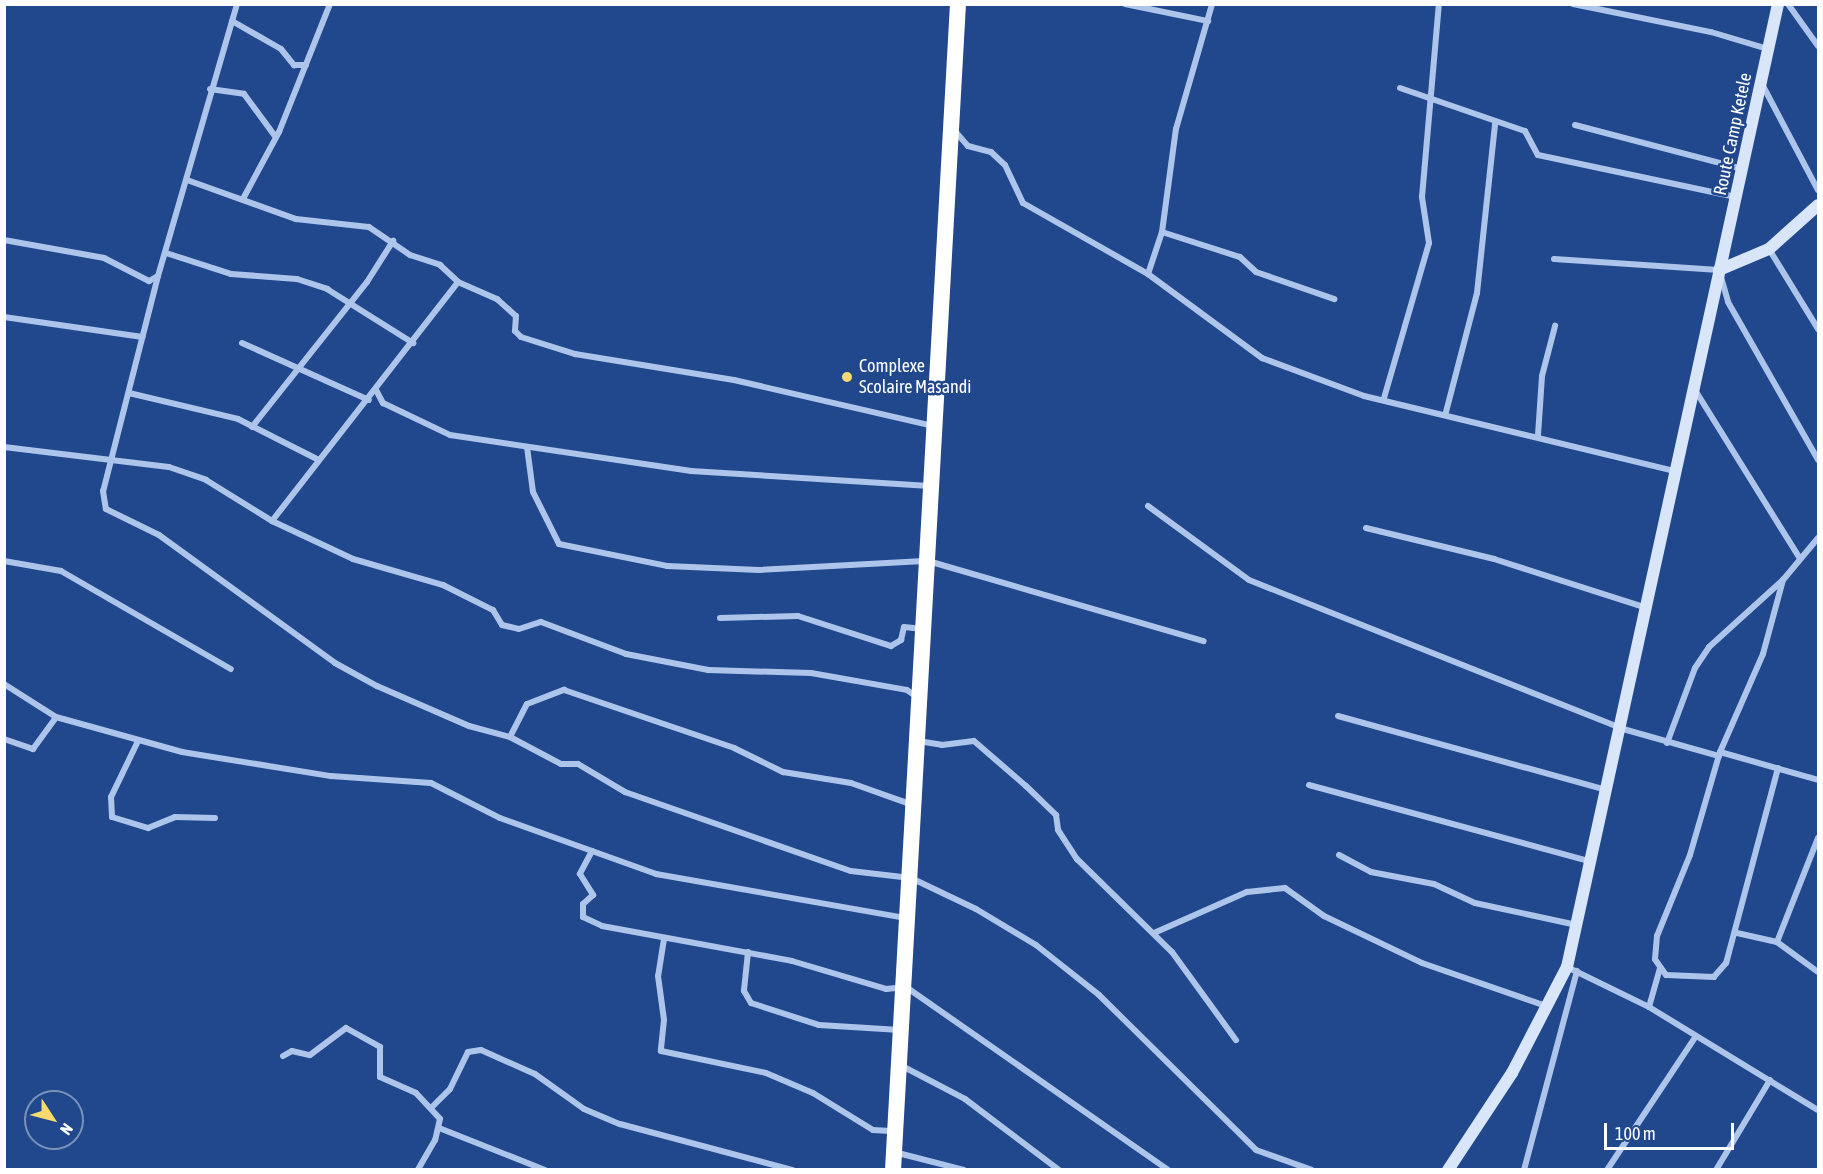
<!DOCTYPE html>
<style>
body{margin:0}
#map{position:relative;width:1823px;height:1174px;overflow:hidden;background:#21488c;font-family:"Asap Condensed",sans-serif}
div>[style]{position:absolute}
.street>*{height:6px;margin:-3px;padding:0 3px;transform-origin:3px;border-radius:3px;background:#aec5eb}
.secondary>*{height:12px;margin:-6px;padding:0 6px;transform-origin:6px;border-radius:6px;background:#d9e5f9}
.highway>*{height:16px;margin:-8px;padding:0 8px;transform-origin:8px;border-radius:8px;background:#fff}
.dots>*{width:16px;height:16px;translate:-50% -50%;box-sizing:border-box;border:3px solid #21488c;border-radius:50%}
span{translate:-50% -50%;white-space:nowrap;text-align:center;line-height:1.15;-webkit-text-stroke:5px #21488c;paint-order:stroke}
.street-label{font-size:18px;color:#fff}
.poi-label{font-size:18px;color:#fff}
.left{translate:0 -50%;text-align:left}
.frame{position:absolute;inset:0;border:6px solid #fff;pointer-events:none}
.north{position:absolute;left:24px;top:1090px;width:60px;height:60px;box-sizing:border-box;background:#21488c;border:2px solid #7a91ba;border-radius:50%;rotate:126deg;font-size:16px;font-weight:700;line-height:24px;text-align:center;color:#fff}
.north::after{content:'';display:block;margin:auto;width:21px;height:27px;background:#f8da6f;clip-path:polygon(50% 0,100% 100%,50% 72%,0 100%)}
.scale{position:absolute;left:1604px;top:1123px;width:130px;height:27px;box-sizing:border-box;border:3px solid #fff;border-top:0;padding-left:8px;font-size:18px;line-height:21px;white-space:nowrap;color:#fff;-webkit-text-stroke:4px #21488c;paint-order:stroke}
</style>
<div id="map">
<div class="street">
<i style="left:1125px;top:4px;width:85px;rotate:11.6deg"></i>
<i style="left:1573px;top:4px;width:141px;rotate:11.5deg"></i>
<i style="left:1711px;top:32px;width:59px;rotate:16.6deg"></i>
<i style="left:1788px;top:4px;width:52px;rotate:54.5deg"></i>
<i style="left:232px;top:21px;width:56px;rotate:29.7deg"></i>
<i style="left:281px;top:49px;width:21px;rotate:51deg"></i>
<i style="left:294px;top:65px;width:12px"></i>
<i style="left:1762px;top:84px;width:120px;rotate:62.2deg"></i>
<i style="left:1400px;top:88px;width:132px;rotate:19deg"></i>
<i style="left:1525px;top:131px;width:27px;rotate:62deg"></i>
<i style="left:1538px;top:155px;width:201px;rotate:12deg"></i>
<i style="left:210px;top:89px;width:34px;rotate:8deg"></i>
<i style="left:244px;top:94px;width:52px;rotate:53.6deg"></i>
<i style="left:1575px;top:125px;width:174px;rotate:14.7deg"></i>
<i style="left:954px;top:130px;width:21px;rotate:49deg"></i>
<i style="left:968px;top:146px;width:24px;rotate:15deg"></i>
<i style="left:991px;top:152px;width:19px;rotate:43deg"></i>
<i style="left:1005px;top:165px;width:42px;rotate:64.7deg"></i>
<i style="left:1023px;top:203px;width:144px;rotate:29.6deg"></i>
<i style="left:1148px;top:274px;width:142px;rotate:36.4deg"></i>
<i style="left:1262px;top:358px;width:109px;rotate:20.4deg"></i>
<i style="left:1364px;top:396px;width:323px;rotate:13.6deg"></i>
<i style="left:187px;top:180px;width:116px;rotate:19.7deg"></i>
<i style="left:296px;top:219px;width:73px;rotate:6.3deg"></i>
<i style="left:369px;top:227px;width:50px;rotate:34.3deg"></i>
<i style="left:410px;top:255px;width:32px;rotate:18deg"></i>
<i style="left:440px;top:265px;width:25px;rotate:43deg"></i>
<i style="left:458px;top:282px;width:43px;rotate:23.6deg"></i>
<i style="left:497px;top:299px;width:25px;rotate:42deg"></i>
<i style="left:516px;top:316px;width:15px;rotate:94deg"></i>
<i style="left:515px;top:331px;width:8px;rotate:45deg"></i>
<i style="left:521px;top:337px;width:57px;rotate:17.5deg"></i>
<i style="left:575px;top:354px;width:161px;rotate:9.3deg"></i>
<i style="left:734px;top:380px;width:204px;rotate:13deg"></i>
<i style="left:244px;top:197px;width:74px;rotate:-61.7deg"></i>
<i style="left:279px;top:132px;width:138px;rotate:-68.3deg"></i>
<i style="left:1162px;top:232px;width:82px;rotate:17.8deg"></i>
<i style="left:1240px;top:257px;width:22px;rotate:43deg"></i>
<i style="left:1256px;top:272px;width:83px;rotate:19.1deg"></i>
<i style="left:4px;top:240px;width:102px;rotate:10.2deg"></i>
<i style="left:104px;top:258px;width:51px;rotate:27.1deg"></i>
<i style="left:149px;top:281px;width:10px;rotate:-29deg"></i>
<i style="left:158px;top:276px;width:283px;rotate:-73.8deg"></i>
<i style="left:1769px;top:249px;width:94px;rotate:58.5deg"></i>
<i style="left:166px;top:253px;width:68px;rotate:17.9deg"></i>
<i style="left:231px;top:274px;width:66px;rotate:4.3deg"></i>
<i style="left:297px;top:279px;width:32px;rotate:18deg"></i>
<i style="left:327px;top:289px;width:102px;rotate:32.1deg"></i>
<i style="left:1554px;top:259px;width:165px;rotate:3.8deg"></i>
<i style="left:1719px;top:270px;width:33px;rotate:74deg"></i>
<i style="left:1728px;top:302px;width:182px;rotate:60.3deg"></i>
<i style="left:1148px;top:274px;width:44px;rotate:-71.6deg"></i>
<i style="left:1162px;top:232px;width:104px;rotate:-82.3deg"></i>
<i style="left:1176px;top:129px;width:130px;rotate:-73.9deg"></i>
<i style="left:158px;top:276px;width:222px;rotate:104.3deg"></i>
<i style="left:103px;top:491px;width:18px;rotate:81deg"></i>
<i style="left:106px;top:509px;width:59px;rotate:26.1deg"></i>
<i style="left:159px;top:535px;width:218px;rotate:36deg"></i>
<i style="left:335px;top:663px;width:48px;rotate:28.7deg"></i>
<i style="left:377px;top:686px;width:100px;rotate:23.5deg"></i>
<i style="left:469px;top:726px;width:42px;rotate:15deg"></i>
<i style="left:510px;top:737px;width:58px;rotate:27.9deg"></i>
<i style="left:561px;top:764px;width:17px"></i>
<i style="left:578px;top:764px;width:55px;rotate:30.8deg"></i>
<i style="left:625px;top:792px;width:239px;rotate:19.3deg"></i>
<i style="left:851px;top:871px;width:60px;rotate:6.7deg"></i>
<i style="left:911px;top:878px;width:72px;rotate:25.5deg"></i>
<i style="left:976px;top:909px;width:70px;rotate:31deg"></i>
<i style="left:1036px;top:945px;width:80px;rotate:38.4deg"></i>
<i style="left:1099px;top:995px;width:221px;rotate:44.6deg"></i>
<i style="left:1256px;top:1150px;width:59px;rotate:19.7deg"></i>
<i style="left:4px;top:317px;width:140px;rotate:8.2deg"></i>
<i style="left:242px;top:343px;width:139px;rotate:24.2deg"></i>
<i style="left:376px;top:390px;width:15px;rotate:62deg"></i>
<i style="left:383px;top:403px;width:74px;rotate:25.5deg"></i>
<i style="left:450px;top:435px;width:244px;rotate:8.5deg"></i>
<i style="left:691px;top:471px;width:239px;rotate:3.6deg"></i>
<i style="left:1695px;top:390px;width:199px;rotate:58.1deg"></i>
<i style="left:129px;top:393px;width:112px;rotate:13.4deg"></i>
<i style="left:238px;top:419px;width:89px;rotate:26.9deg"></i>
<i style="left:1384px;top:398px;width:161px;rotate:-73.8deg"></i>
<i style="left:1429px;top:243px;width:47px;rotate:-98.7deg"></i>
<i style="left:1422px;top:197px;width:194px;rotate:-85deg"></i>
<i style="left:1446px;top:412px;width:123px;rotate:-75.4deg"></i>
<i style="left:1477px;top:293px;width:170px;rotate:-83.9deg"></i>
<i style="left:252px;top:427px;width:185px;rotate:-51.6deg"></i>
<i style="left:367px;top:282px;width:49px;rotate:-57.6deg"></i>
<i style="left:1538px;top:435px;width:59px;rotate:-86.1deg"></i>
<i style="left:1542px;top:376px;width:52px;rotate:-75.4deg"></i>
<i style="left:4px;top:447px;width:166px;rotate:6.9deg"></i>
<i style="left:169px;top:467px;width:39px;rotate:19deg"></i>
<i style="left:206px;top:480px;width:78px;rotate:31.8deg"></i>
<i style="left:272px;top:521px;width:89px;rotate:25.1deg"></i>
<i style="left:353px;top:559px;width:94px;rotate:16.1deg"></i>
<i style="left:443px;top:585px;width:56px;rotate:26.6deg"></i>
<i style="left:493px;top:610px;width:17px;rotate:59deg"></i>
<i style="left:502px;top:625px;width:17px;rotate:13deg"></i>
<i style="left:519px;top:629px;width:23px;rotate:-18deg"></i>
<i style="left:541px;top:622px;width:91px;rotate:20.6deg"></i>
<i style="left:626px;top:654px;width:84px;rotate:11deg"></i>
<i style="left:708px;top:670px;width:103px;rotate:1.7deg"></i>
<i style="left:811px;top:673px;width:97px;rotate:10deg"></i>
<i style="left:907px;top:690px;width:12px;rotate:35deg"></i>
<i style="left:527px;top:447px;width:45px;rotate:82.4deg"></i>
<i style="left:533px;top:492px;width:58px;rotate:63.4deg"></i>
<i style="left:559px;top:544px;width:110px;rotate:11.5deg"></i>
<i style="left:667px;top:566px;width:92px;rotate:2.5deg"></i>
<i style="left:759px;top:570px;width:165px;rotate:-3.1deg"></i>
<i style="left:1148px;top:506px;width:125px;rotate:36.2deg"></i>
<i style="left:1249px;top:580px;width:403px;rotate:21.7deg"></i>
<i style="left:1623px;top:729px;width:100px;rotate:15.7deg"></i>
<i style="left:272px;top:521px;width:303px;rotate:-52.1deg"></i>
<i style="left:1366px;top:528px;width:132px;rotate:13.6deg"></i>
<i style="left:1494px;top:559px;width:161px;rotate:17.8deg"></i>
<i style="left:4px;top:561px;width:58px;rotate:10deg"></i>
<i style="left:61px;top:571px;width:196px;rotate:30deg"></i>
<i style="left:928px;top:561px;width:287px;rotate:16.2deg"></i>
<i style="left:720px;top:618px;width:78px;rotate:-1.5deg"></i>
<i style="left:798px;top:616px;width:98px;rotate:17.9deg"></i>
<i style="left:891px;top:646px;width:12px;rotate:-31deg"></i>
<i style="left:901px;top:640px;width:13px;rotate:-77deg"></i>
<i style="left:904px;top:627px;width:19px;rotate:6deg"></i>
<i style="left:4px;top:684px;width:62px;rotate:32.4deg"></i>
<i style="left:1338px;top:716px;width:278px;rotate:15.4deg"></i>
<i style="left:510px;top:737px;width:37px;rotate:-63deg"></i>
<i style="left:527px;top:704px;width:40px;rotate:-21deg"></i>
<i style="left:564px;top:690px;width:180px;rotate:18.8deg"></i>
<i style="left:734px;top:748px;width:55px;rotate:26.1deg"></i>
<i style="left:783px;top:772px;width:69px;rotate:9.2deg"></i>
<i style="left:851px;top:783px;width:63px;rotate:19.6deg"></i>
<i style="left:4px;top:739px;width:31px;rotate:19deg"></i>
<i style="left:33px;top:749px;width:39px;rotate:-54deg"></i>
<i style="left:56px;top:717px;width:131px;rotate:15.5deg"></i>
<i style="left:182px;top:752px;width:151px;rotate:9.2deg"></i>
<i style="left:331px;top:776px;width:100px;rotate:4deg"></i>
<i style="left:431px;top:783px;width:77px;rotate:26.9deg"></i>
<i style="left:500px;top:818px;width:166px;rotate:19.7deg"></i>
<i style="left:656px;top:874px;width:254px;rotate:10deg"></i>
<i style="left:138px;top:741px;width:62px;rotate:115.7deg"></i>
<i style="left:111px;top:797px;width:20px;rotate:87deg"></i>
<i style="left:112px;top:817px;width:38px;rotate:17deg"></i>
<i style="left:148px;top:828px;width:29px;rotate:-22deg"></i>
<i style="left:175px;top:817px;width:40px;rotate:1.4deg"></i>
<i style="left:918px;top:741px;width:24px;rotate:9deg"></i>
<i style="left:942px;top:745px;width:32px;rotate:-7deg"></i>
<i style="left:974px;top:741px;width:69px;rotate:40.9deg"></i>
<i style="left:1026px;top:786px;width:42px;rotate:44deg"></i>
<i style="left:1056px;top:815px;width:15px;rotate:82deg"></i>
<i style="left:1058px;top:830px;width:35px;rotate:57deg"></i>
<i style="left:1077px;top:859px;width:133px;rotate:44.4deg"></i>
<i style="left:1172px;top:952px;width:109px;rotate:54deg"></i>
<i style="left:1667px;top:743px;width:80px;rotate:-69.5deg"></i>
<i style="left:1695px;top:668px;width:25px;rotate:-56deg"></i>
<i style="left:1709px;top:647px;width:100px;rotate:-42.2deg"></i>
<i style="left:1783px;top:580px;width:55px;rotate:-50.2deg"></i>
<i style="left:1720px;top:752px;width:102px;rotate:15.9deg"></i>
<i style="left:1778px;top:768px;width:202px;rotate:104.9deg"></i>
<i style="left:1726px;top:963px;width:18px;rotate:131deg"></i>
<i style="left:1714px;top:977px;width:48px;rotate:-177.6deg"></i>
<i style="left:1666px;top:975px;width:19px;rotate:-125deg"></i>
<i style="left:1655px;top:959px;width:23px;rotate:-85deg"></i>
<i style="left:1657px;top:936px;width:87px;rotate:-67.8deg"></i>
<i style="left:1690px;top:855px;width:107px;rotate:-73.8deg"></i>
<i style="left:1720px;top:752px;width:107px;rotate:-66.3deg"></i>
<i style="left:1763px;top:654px;width:77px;rotate:-74.9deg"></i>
<i style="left:1309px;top:785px;width:293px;rotate:15.2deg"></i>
<i style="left:592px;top:851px;width:26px;rotate:118deg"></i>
<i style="left:580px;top:874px;width:25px;rotate:58deg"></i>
<i style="left:593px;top:895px;width:13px;rotate:138deg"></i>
<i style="left:583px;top:904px;width:13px;rotate:90deg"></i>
<i style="left:583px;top:917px;width:21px;rotate:25deg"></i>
<i style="left:602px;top:926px;width:193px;rotate:10.4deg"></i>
<i style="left:792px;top:961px;width:98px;rotate:16.6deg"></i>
<i style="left:886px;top:989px;width:20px;rotate:-6deg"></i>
<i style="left:906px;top:987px;width:320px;rotate:34.9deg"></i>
<i style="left:1339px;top:855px;width:36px;rotate:28deg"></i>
<i style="left:1371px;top:872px;width:64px;rotate:10.8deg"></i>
<i style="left:1434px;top:884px;width:45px;rotate:24.9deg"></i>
<i style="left:1475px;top:903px;width:104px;rotate:12.2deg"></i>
<i style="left:1154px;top:933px;width:102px;rotate:-23.8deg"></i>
<i style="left:1247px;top:892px;width:38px;rotate:-6deg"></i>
<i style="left:1285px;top:888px;width:48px;rotate:35.7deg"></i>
<i style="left:1324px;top:916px;width:109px;rotate:25.6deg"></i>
<i style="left:1422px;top:963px;width:131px;rotate:19.1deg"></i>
<i style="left:1737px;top:933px;width:41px;rotate:12.7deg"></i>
<i style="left:1777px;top:942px;width:51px;rotate:36.2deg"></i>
<i style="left:664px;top:939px;width:37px;rotate:99deg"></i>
<i style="left:658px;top:976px;width:44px;rotate:82.2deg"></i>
<i style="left:664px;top:1020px;width:31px;rotate:96deg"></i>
<i style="left:661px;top:1051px;width:107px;rotate:11.8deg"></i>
<i style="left:766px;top:1073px;width:51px;rotate:23.1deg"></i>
<i style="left:813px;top:1093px;width:70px;rotate:31.7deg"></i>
<i style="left:873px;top:1130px;width:22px;rotate:3deg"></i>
<i style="left:1777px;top:942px;width:112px;rotate:-68.5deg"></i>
<i style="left:748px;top:952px;width:39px;rotate:96deg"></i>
<i style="left:744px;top:991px;width:14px;rotate:60deg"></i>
<i style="left:751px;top:1003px;width:71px;rotate:17.9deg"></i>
<i style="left:819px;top:1025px;width:81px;rotate:3.5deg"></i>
<i style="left:1567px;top:967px;width:91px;rotate:26deg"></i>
<i style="left:1649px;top:1007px;width:198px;rotate:31.4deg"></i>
<i style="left:1649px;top:1007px;width:41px;rotate:-74.2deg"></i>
<i style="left:283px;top:1056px;width:10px;rotate:-29deg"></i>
<i style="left:292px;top:1051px;width:18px;rotate:13deg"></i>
<i style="left:310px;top:1055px;width:45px;rotate:-36.9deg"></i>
<i style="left:346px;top:1028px;width:39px;rotate:29deg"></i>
<i style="left:380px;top:1047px;width:30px;rotate:90deg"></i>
<i style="left:380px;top:1077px;width:39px;rotate:24deg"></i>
<i style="left:416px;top:1093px;width:35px;rotate:47deg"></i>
<i style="left:440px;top:1119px;width:22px;rotate:103deg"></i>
<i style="left:435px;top:1140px;width:34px;rotate:120deg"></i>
<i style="left:902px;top:1066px;width:71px;rotate:27.6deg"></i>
<i style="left:965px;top:1099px;width:118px;rotate:37.1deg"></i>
<i style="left:432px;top:1107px;width:25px;rotate:-45deg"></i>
<i style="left:450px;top:1089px;width:41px;rotate:-64.1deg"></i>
<i style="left:468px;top:1052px;width:13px;rotate:-9deg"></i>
<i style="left:481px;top:1050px;width:59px;rotate:24deg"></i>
<i style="left:535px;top:1074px;width:60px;rotate:35.5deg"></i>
<i style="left:584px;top:1109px;width:39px;rotate:23deg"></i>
<i style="left:620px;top:1124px;width:179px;rotate:14.9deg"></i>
<i style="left:439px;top:1128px;width:114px;rotate:21.6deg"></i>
<i style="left:894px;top:1152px;width:72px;rotate:14.4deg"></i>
<i style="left:1524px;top:1170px;width:206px;rotate:-75.1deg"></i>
<i style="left:1607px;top:1170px;width:161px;rotate:-56.4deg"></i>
<i style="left:1716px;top:1170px;width:105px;rotate:-59deg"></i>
</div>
<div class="secondary">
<i style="left:1719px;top:270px;width:54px;rotate:-22.8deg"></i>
<i style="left:1769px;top:249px;width:66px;rotate:-41.9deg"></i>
<i style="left:1448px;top:1170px;width:116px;rotate:-56.6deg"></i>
<i style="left:1512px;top:1073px;width:119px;rotate:-62.6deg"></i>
<i style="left:1567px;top:967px;width:986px;rotate:-77.64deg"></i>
</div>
<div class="highway">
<i style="left:893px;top:1170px;width:1168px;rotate:-86.81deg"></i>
</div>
<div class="dots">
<i style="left:847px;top:377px;background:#f8da6f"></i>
</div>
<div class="street-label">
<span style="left:1733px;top:134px;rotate:-78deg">Route Camp Ketele</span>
</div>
<div class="poi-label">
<span class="left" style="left:859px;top:377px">Complexe<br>Scolaire Masandi</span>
</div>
<div class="frame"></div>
<div class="north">N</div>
<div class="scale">100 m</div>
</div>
